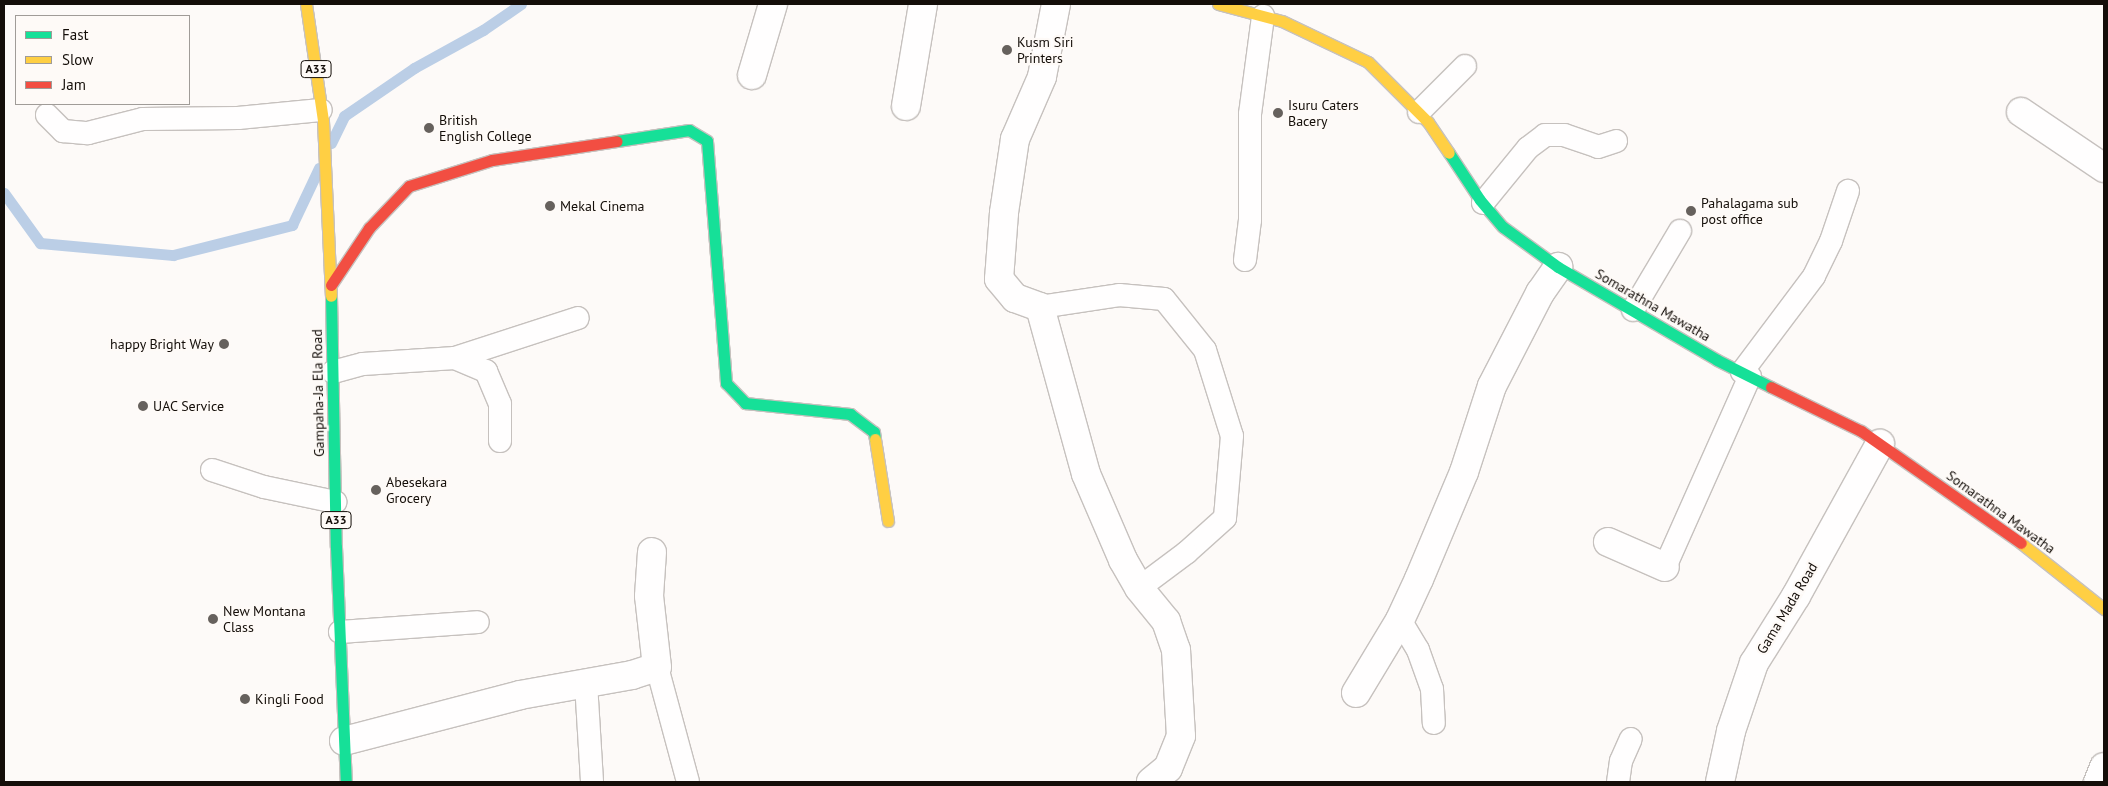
<!DOCTYPE html>
<style>
body{margin:0}
#map{position:relative;width:2108px;height:786px;overflow:hidden;background:#fdfaf8;font-family:"PT Sans",sans-serif}
div>[style]{position:absolute}
.stream>*{height:11px;margin:-5.5px;padding:0 5.5px;transform-origin:5.5px;border-radius:5.5px;background:#bbcee6}
.roads{filter:drop-shadow(1px 0 #c6c1be) drop-shadow(-1px 0 #c6c1be) drop-shadow(0 1px #c6c1be) drop-shadow(0 -1px #c6c1be)}
.lane>*{height:22px;margin:-11px;padding:0 11px;transform-origin:11px;border-radius:11px;background:#fffefe}
.street>*{height:28px;margin:-14px;padding:0 14px;transform-origin:14px;border-radius:14px;background:#fffefe}
.fast>*{height:11px;margin:-5.5px;padding:0 5.5px;transform-origin:5.5px;border-radius:5.5px;background:#16e098}
.slow>*{height:11px;margin:-5.5px;padding:0 5.5px;transform-origin:5.5px;border-radius:5.5px;background:#ffcf43}
.jam>*{height:11px;margin:-5.5px;padding:0 5.5px;transform-origin:5.5px;border-radius:5.5px;background:#f24e42}
.dots>*{width:14px;height:14px;translate:-50% -50%;box-sizing:border-box;border:2px solid #fefaf7;border-radius:50%}
span{translate:-50% -50%;white-space:nowrap;text-align:center;line-height:1.15;-webkit-text-stroke:4.5px #fefaf7;paint-order:stroke}
.shield-label span{padding:1px 4px;background:#fefaf7;border:1px solid;border-radius:4px;-webkit-text-stroke-width:0}
.shield-label{font-size:12px;color:#140e09;font-weight:700}
.poi-label{font-size:14px;color:#140e09}
.left{translate:0 -50%;text-align:left}
.right{translate:-100% -50%;text-align:right}
.street-label{font-size:14px;color:#140e09}
.frame{position:absolute;inset:0;border:5px solid #140e09;pointer-events:none}
.legend{position:absolute;left:15px;top:15px;width:175px;height:90px;box-sizing:border-box;background:#fefaf7;border:1px solid #a09c98;margin:0;padding:6px 9px;list-style:none;font-size:15px;color:#140e09}
.legend li{display:flex;align-items:center;gap:10px;height:25px}
.legend b{width:25px;border:1px solid #a09c98}
</style>
<div id="map">
<div class="stream">
<i style="left:331px;top:143px;width:30px;rotate:-64deg"></i>
<i style="left:344px;top:116px;width:85px;rotate:-34.4deg"></i>
<i style="left:414px;top:68px;width:79px;rotate:-28.8deg"></i>
<i style="left:483px;top:30px;width:46px;rotate:-34.4deg"></i>
<i style="left:4px;top:193px;width:62px;rotate:54.2deg"></i>
<i style="left:40px;top:243px;width:134px;rotate:5.2deg"></i>
<i style="left:173px;top:255px;width:123px;rotate:-14.1deg"></i>
<i style="left:292px;top:225px;width:63px;rotate:-64.7deg"></i>
</div>
<div class="roads">
<div class="lane">
<i style="left:1419px;top:112px;width:65px;rotate:-45deg"></i>
<i style="left:47px;top:115px;width:23px;rotate:45deg"></i>
<i style="left:63px;top:131px;width:25px;rotate:5deg"></i>
<i style="left:88px;top:133px;width:57px;rotate:-14.3deg"></i>
<i style="left:143px;top:119px;width:95px;rotate:-0.6deg"></i>
<i style="left:238px;top:118px;width:83px;rotate:-5.5deg"></i>
<i style="left:1483px;top:203px;width:71px;rotate:-50.7deg"></i>
<i style="left:1528px;top:148px;width:21px;rotate:-37deg"></i>
<i style="left:1545px;top:135px;width:19px"></i>
<i style="left:1564px;top:135px;width:36px;rotate:19deg"></i>
<i style="left:1598px;top:147px;width:19px;rotate:-18deg"></i>
<i style="left:1245px;top:260px;width:40px;rotate:-82.9deg"></i>
<i style="left:1250px;top:220px;width:106px;rotate:-90deg"></i>
<i style="left:1250px;top:114px;width:99px;rotate:-82.4deg"></i>
<i style="left:1040px;top:307px;width:80px;rotate:-8.6deg"></i>
<i style="left:1119px;top:295px;width:45px;rotate:5.1deg"></i>
<i style="left:1164px;top:299px;width:65px;rotate:51.2deg"></i>
<i style="left:1205px;top:350px;width:90px;rotate:72.6deg"></i>
<i style="left:1232px;top:436px;width:82px;rotate:94.9deg"></i>
<i style="left:1225px;top:518px;width:52px;rotate:138.1deg"></i>
<i style="left:1186px;top:553px;width:59px;rotate:143.3deg"></i>
<i style="left:1633px;top:310px;width:92px;rotate:-59.3deg"></i>
<i style="left:455px;top:358px;width:34px;rotate:23deg"></i>
<i style="left:486px;top:371px;width:36px;rotate:67deg"></i>
<i style="left:500px;top:404px;width:37px;rotate:90deg"></i>
<i style="left:333px;top:372px;width:31px;rotate:-15deg"></i>
<i style="left:363px;top:364px;width:92px;rotate:-3.7deg"></i>
<i style="left:455px;top:358px;width:129px;rotate:-18deg"></i>
<i style="left:1742px;top:372px;width:120px;rotate:-53.1deg"></i>
<i style="left:1814px;top:276px;width:39px;rotate:-64deg"></i>
<i style="left:1831px;top:241px;width:53px;rotate:-71.2deg"></i>
<i style="left:212px;top:470px;width:55px;rotate:18.1deg"></i>
<i style="left:264px;top:487px;width:73px;rotate:11.9deg"></i>
<i style="left:1665px;top:567px;width:209px;rotate:-66deg"></i>
<i style="left:1400px;top:620px;width:35px;rotate:59deg"></i>
<i style="left:1418px;top:650px;width:41px;rotate:70.3deg"></i>
<i style="left:1432px;top:689px;width:34px;rotate:87deg"></i>
<i style="left:340px;top:632px;width:138px;rotate:-4.1deg"></i>
<i style="left:657px;top:667px;width:119px;rotate:74.9deg"></i>
<i style="left:586px;top:683px;width:99px;rotate:86.5deg"></i>
<i style="left:1618px;top:782px;width:21px;rotate:-82deg"></i>
<i style="left:1621px;top:761px;width:24px;rotate:-66deg"></i>
</div>
<div class="street">
<i style="left:1056px;top:4px;width:74px;rotate:100.9deg"></i>
<i style="left:1042px;top:77px;width:68px;rotate:113.5deg"></i>
<i style="left:1015px;top:139px;width:75px;rotate:98.5deg"></i>
<i style="left:1004px;top:213px;width:66px;rotate:94.3deg"></i>
<i style="left:999px;top:279px;width:25px;rotate:50deg"></i>
<i style="left:1015px;top:298px;width:27px;rotate:20deg"></i>
<i style="left:1040px;top:307px;width:173px;rotate:74.6deg"></i>
<i style="left:1086px;top:474px;width:94px;rotate:66.7deg"></i>
<i style="left:1123px;top:560px;width:32px;rotate:60deg"></i>
<i style="left:1139px;top:588px;width:43px;rotate:50.7deg"></i>
<i style="left:1166px;top:621px;width:31px;rotate:71deg"></i>
<i style="left:1176px;top:650px;width:86px;rotate:86.7deg"></i>
<i style="left:1181px;top:736px;width:35px;rotate:112deg"></i>
<i style="left:1168px;top:768px;width:22px;rotate:141deg"></i>
<i style="left:752px;top:75px;width:74px;rotate:-73.5deg"></i>
<i style="left:906px;top:106px;width:103px;rotate:-80.5deg"></i>
<i style="left:2021px;top:112px;width:100px;rotate:34deg"></i>
<i style="left:1608px;top:542px;width:62px;rotate:23.7deg"></i>
<i style="left:1356px;top:693px;width:85px;rotate:-58.9deg"></i>
<i style="left:1400px;top:620px;width:45px;rotate:-65.1deg"></i>
<i style="left:1419px;top:579px;width:116px;rotate:-67.2deg"></i>
<i style="left:1464px;top:472px;width:90px;rotate:-72deg"></i>
<i style="left:1492px;top:386px;width:105px;rotate:-62.7deg"></i>
<i style="left:1540px;top:293px;width:32px;rotate:-55deg"></i>
<i style="left:344px;top:741px;width:182px;rotate:-14.6deg"></i>
<i style="left:520px;top:695px;width:114px;rotate:-10.1deg"></i>
<i style="left:632px;top:675px;width:26px;rotate:-18deg"></i>
<i style="left:657px;top:667px;width:71px;rotate:-96.4deg"></i>
<i style="left:649px;top:596px;width:44px;rotate:-86.1deg"></i>
<i style="left:1720px;top:782px;width:52px;rotate:-77.8deg"></i>
<i style="left:1731px;top:731px;width:72px;rotate:-71.3deg"></i>
<i style="left:1754px;top:663px;width:79px;rotate:-57.9deg"></i>
<i style="left:1796px;top:596px;width:174px;rotate:-61.1deg"></i>
<i style="left:2098px;top:782px;width:16px;rotate:-68deg"></i>
</div>
<div class="fast">
<i style="left:617px;top:141px;width:73px;rotate:-8.7deg"></i>
<i style="left:689px;top:130px;width:21px;rotate:31deg"></i>
<i style="left:707px;top:141px;width:243px;rotate:85.5deg"></i>
<i style="left:726px;top:383px;width:28px;rotate:46deg"></i>
<i style="left:745px;top:403px;width:106px;rotate:6deg"></i>
<i style="left:850px;top:414px;width:30px;rotate:37deg"></i>
<i style="left:874px;top:432px;width:7px;rotate:82deg"></i>
<i style="left:1449px;top:153px;width:56px;rotate:56.6deg"></i>
<i style="left:1480px;top:200px;width:35px;rotate:50deg"></i>
<i style="left:1503px;top:227px;width:68px;rotate:36deg"></i>
<i style="left:1558px;top:267px;width:184px;rotate:30.3deg"></i>
<i style="left:1717px;top:360px;width:60px;rotate:26.6deg"></i>
<i style="left:331px;top:296px;width:251px;rotate:88.9deg"></i>
<i style="left:336px;top:547px;width:235px;rotate:87.6deg"></i>
</div>
<div class="slow">
<i style="left:306px;top:4px;width:118px;rotate:81.7deg"></i>
<i style="left:323px;top:121px;width:175px;rotate:87.4deg"></i>
<i style="left:1218px;top:4px;width:66px;rotate:14.9deg"></i>
<i style="left:1282px;top:21px;width:95px;rotate:25.5deg"></i>
<i style="left:1368px;top:62px;width:85px;rotate:45deg"></i>
<i style="left:1428px;top:122px;width:37px;rotate:56deg"></i>
<i style="left:875px;top:439px;width:83px;rotate:81deg"></i>
<i style="left:2021px;top:543px;width:106px;rotate:38.5deg"></i>
</div>
<div class="jam">
<i style="left:331px;top:285px;width:69px;rotate:-56.3deg"></i>
<i style="left:369px;top:228px;width:58px;rotate:-46.4deg"></i>
<i style="left:409px;top:186px;width:87px;rotate:-17.4deg"></i>
<i style="left:492px;top:160px;width:126px;rotate:-8.6deg"></i>
<i style="left:1771px;top:387px;width:100px;rotate:26.1deg"></i>
<i style="left:1861px;top:431px;width:195px;rotate:35deg"></i>
</div>
</div>
<div class="dots">
<i style="left:1007px;top:50px;background:#66615d"></i>
<i style="left:1278px;top:113px;background:#66615d"></i>
<i style="left:429px;top:128px;background:#66615d"></i>
<i style="left:550px;top:206px;background:#66615d"></i>
<i style="left:1691px;top:211px;background:#66615d"></i>
<i style="left:224px;top:344px;background:#66615d"></i>
<i style="left:143px;top:406px;background:#66615d"></i>
<i style="left:376px;top:490px;background:#66615d"></i>
<i style="left:213px;top:619px;background:#66615d"></i>
<i style="left:245px;top:699px;background:#66615d"></i>
</div>
<div class="shield-label">
<span style="left:316px;top:69px">A33</span>
<span style="left:336px;top:520px">A33</span>
</div>
<div class="poi-label">
<span class="left" style="left:1017px;top:50px">Kusm Siri<br>Printers</span>
<span class="left" style="left:1288px;top:113px">Isuru Caters<br>Bacery</span>
<span class="left" style="left:439px;top:128px">British<br>English College</span>
<span class="left" style="left:1701px;top:211px">Pahalagama sub<br>post office</span>
<span class="left" style="left:560px;top:206px">Mekal Cinema</span>
<span class="right" style="left:214px;top:344px">happy Bright Way</span>
<span class="left" style="left:153px;top:406px">UAC Service</span>
<span class="left" style="left:386px;top:490px">Abesekara<br>Grocery</span>
<span class="left" style="left:223px;top:619px">New Montana<br>Class</span>
<span class="left" style="left:255px;top:699px">Kingli Food</span>
</div>
<div class="street-label">
<span style="left:1653px;top:305px;rotate:30deg">Somarathna Mawatha</span>
<span style="left:318px;top:393px;rotate:-91deg">Gampaha-Ja Ela Road</span>
<span style="left:2001px;top:512px;rotate:36deg">Somarathna Mawatha</span>
<span style="left:1787px;top:608px;rotate:-59deg">Gama Mada Road</span>
</div>
<div class="frame"></div>
<ul class="legend">
<li><b style="height:6px;background:#16e098"></b>Fast</li>
<li><b style="height:6px;background:#ffcf43"></b>Slow</li>
<li><b style="height:6px;background:#f24e42"></b>Jam</li>
</ul>
</div>
